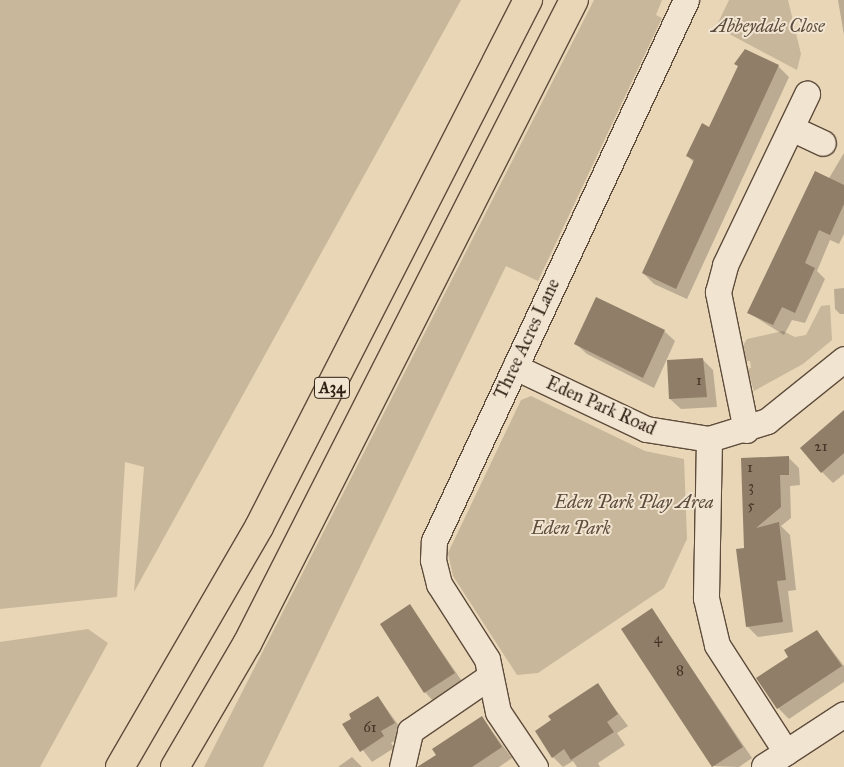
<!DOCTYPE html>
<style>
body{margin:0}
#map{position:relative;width:844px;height:767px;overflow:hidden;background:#e9d6b7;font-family:"IM FELL Great Primer",serif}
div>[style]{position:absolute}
.green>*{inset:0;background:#c9b79b}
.shadow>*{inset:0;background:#0003}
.building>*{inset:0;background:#907e68}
.roads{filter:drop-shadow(1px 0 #5e4c3c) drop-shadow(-1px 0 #5e4c3c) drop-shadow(0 1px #5e4c3c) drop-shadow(0 -1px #5e4c3c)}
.minor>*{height:25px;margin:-12.5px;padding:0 12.5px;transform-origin:12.5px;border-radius:12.5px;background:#f1e4d0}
.trunk>*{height:28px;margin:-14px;padding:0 14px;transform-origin:14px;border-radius:14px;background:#e9d6b7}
span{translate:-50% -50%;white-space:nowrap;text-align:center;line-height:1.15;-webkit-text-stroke:4px #f1e4d0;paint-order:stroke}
.number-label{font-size:15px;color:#473628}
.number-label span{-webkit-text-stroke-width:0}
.shield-label span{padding:1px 4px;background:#f1e4d0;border:1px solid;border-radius:4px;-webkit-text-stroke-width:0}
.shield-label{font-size:16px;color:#2f1e13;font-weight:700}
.park-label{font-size:18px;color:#5d4c3c;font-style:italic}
.street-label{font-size:18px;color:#2f1e13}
</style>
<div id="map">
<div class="green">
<i style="clip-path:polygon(0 0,461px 0,134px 592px,144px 467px,125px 462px,117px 597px,0 609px)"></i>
<i style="clip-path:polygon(594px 0,662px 0,656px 15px,662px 18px,538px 281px,506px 266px,263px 767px,204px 767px)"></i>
<i style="clip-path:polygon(729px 0,788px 0,801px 54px,797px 70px,716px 27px)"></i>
<i style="clip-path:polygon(830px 305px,832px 340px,803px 364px,754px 391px,747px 369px,751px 368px,750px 361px,745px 361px,742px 347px,747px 339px,783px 331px,795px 337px,806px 335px,821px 306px)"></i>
<i style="clip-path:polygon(531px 396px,645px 451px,684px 459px,687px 539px,664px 588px,538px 673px,517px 675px,453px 576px,448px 553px,521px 400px)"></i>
<i style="clip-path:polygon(88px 629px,108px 643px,40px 767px,0 767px,0 642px)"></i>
</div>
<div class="shadow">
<i style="clip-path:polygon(838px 0,844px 0,844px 35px)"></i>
<i style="clip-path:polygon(736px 64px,778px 66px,789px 77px,687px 299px,654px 284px,643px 273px,694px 163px,688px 156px,710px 128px,739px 67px)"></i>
<i style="clip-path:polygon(844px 153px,844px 234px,839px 244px,830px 240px,817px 271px,825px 279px,805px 323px,792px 320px,784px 335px,749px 313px)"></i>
<i style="clip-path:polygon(844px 288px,844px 314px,840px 314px,835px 309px,834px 289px)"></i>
<i style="clip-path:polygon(664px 331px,675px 341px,654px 388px,587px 354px,576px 344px)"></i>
<i style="clip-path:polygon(702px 359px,713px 370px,717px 407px,681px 409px,670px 399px)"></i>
<i style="clip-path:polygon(844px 411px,844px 474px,833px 483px,822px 472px)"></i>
<i style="clip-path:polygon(788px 457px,799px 468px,800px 485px,790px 486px,791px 518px,781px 526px,790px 535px,796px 590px,788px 591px,793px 632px,758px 637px,747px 626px,742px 459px)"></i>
<i style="clip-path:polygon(410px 606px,464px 684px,435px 703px,425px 692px)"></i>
<i style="clip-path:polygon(652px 610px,752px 758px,739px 767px,713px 766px)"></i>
<i style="clip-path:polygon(817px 631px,844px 666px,844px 682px,789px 719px,778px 708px,790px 657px)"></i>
<i style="clip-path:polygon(597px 685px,628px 726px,617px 733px,625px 745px,598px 763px,600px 767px,577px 767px,573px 761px,563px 767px,553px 757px)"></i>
<i style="clip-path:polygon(378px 697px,405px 734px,391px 743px,394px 748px,372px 762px,344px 725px)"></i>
<i style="clip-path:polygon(482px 718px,512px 758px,499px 767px,423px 767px)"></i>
<i style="clip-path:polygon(352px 757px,362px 767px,338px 767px)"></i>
</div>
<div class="building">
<i style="clip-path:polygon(745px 49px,779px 65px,676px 289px,642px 273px,694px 160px,686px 156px,702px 123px,709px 127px,738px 66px,734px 64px)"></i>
<i style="clip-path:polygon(815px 171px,844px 185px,844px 204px,830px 235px,819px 230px,805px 263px,815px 268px,795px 313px,782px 307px,773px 325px,747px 313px)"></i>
<i style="clip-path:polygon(596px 297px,665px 330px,643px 378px,574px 344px)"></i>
<i style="clip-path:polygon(703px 358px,707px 397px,669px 399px,667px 360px)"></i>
<i style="clip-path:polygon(844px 410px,844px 453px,821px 473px,800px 448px)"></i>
<i style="clip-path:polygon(789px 456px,789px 475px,780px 475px,781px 507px,756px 528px,779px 522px,786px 580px,777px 581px,783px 622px,746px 627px,736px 549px,744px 548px,741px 458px)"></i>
<i style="clip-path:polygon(410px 604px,455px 673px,424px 693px,380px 624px)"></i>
<i style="clip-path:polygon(652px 608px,743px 747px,712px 767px,621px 629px)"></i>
<i style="clip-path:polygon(817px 630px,842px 666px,777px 709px,756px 678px,788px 657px,784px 650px)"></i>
<i style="clip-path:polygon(598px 683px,618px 714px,607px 722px,614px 732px,571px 760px,564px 749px,552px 758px,535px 731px,551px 720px,548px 716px)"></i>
<i style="clip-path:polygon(378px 696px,395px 723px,381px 731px,384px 736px,360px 752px,342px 724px,351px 719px,349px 714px)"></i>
<i style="clip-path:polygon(482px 716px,502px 747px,472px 767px,417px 767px,436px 755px,432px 749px)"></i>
</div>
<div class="roads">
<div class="minor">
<i style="left:791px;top:128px;width:35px;rotate:25deg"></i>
<i style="left:515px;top:367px;width:145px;rotate:25.3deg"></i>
<i style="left:646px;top:429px;width:64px;rotate:9deg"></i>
<i style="left:709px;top:439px;width:61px;rotate:-17.2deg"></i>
<i style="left:767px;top:421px;width:99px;rotate:-38.8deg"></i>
<i style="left:746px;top:430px;width:141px;rotate:-101.5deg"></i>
<i style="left:718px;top:292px;width:28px;rotate:-75deg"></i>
<i style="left:725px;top:265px;width:190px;rotate:-64.4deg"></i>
<i style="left:709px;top:439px;width:159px;rotate:91.1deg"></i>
<i style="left:706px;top:598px;width:48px;rotate:76.8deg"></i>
<i style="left:717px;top:645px;width:127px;rotate:57.2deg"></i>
<i style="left:786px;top:752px;width:69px;rotate:-33.2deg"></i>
<i style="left:764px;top:766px;width:26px;rotate:-32deg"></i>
<i style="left:402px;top:767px;width:37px;rotate:-77deg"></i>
<i style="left:410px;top:731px;width:96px;rotate:-34.4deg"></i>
<i style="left:535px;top:767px;width:66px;rotate:-123.9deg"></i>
<i style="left:498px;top:712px;width:54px;rotate:-101.7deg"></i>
<i style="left:487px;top:659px;width:89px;rotate:-122.6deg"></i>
<i style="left:439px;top:584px;width:25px;rotate:-104deg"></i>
<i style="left:433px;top:560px;width:19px;rotate:-87deg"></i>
<i style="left:434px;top:541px;width:597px;rotate:-65.02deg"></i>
</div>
<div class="trunk">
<i style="left:120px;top:767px;width:277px;rotate:-59.9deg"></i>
<i style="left:259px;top:527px;width:592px;rotate:-62.96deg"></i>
<i style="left:175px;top:767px;width:143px;rotate:-59.7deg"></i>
<i style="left:247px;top:644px;width:722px;rotate:-63.08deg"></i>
</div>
</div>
<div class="number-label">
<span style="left:699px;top:381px">1</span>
<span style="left:821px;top:447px">21</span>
<span style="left:750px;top:468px">1</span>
<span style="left:751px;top:487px">3</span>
<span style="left:751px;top:506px">5</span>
<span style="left:658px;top:639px">4</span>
<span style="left:680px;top:671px">8</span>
<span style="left:370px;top:728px">61</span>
</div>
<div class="shield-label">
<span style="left:332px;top:388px">A34</span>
</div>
<div class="park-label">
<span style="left:768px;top:26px">Abbeydale Close</span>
<span style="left:634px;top:502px">Eden Park Play Area</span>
<span style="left:571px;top:528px">Eden Park</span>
</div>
<div class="street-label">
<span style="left:527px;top:339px;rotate:-65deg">Three Acres Lane</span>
<span style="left:601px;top:406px;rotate:24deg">Eden Park Road</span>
</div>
</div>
